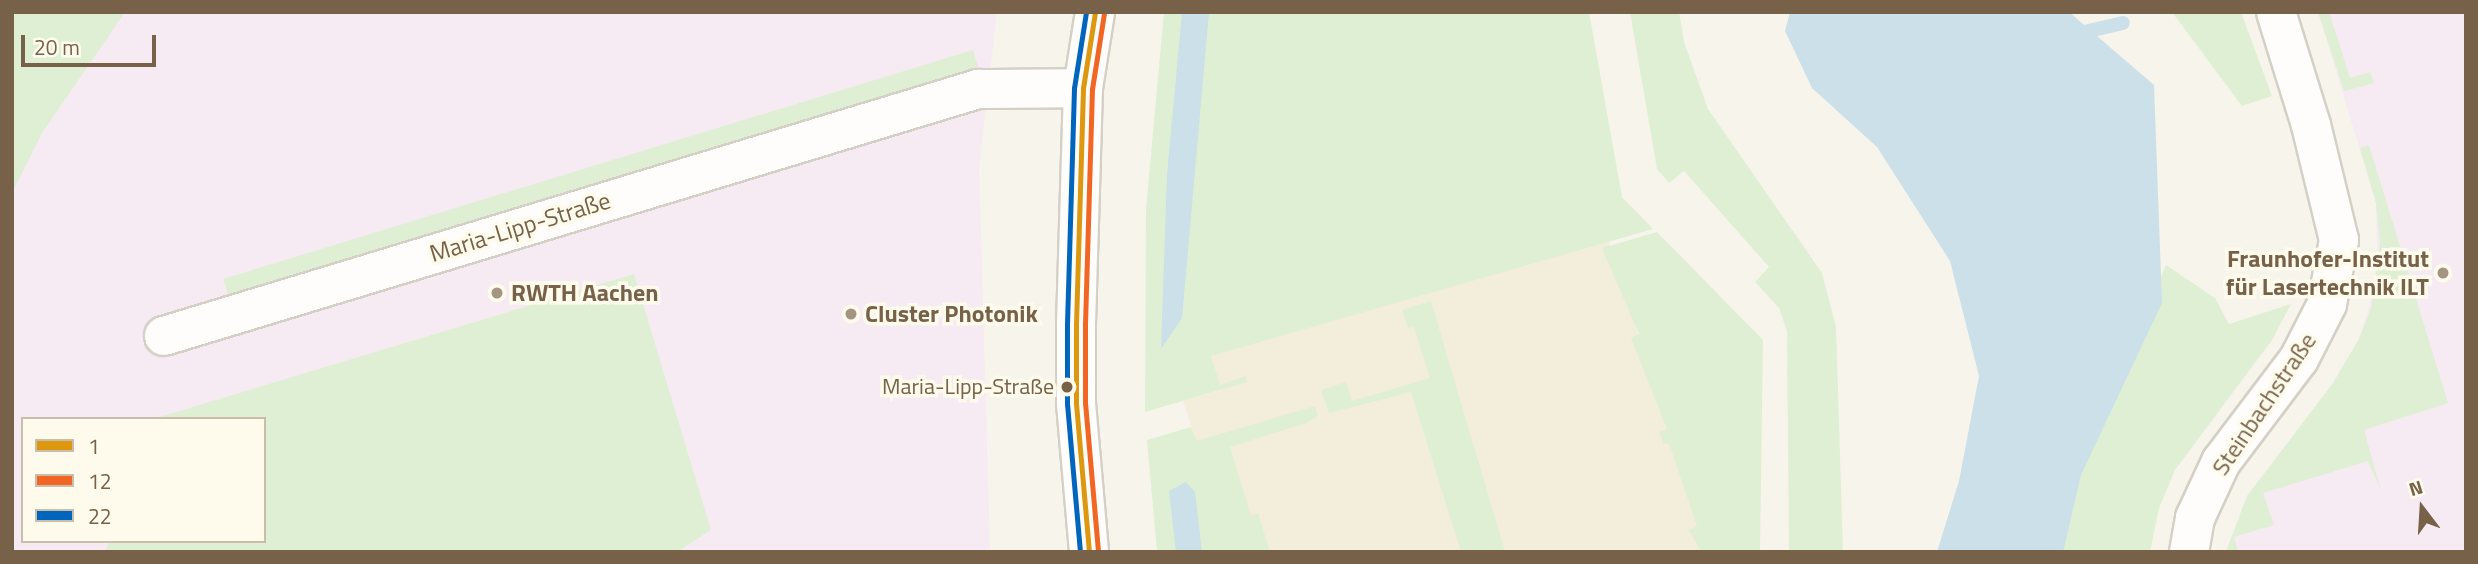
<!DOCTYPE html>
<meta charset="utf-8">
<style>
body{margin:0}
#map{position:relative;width:2478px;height:564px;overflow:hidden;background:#f7f4eb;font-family:"Titillium Web",sans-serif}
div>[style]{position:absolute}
.residential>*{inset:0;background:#f3eddb}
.education>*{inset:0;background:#f6eaf3}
.green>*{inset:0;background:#dfefd4}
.water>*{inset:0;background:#cbe0e8}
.stream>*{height:14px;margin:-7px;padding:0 7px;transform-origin:7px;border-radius:7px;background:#cbe0e8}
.roads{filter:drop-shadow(2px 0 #d4d0c6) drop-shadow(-2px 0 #d4d0c6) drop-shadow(0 2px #d4d0c6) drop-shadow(0 -2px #d4d0c6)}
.street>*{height:38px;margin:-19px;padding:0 19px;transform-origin:19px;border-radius:19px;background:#fefdfc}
.secondary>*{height:38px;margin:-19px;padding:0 19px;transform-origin:19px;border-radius:19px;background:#fefdfc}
.bus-1>*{height:5px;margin:-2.5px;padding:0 2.5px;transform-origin:2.5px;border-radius:2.5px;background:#dd980f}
.bus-2>*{height:5px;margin:-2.5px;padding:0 2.5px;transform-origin:2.5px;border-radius:2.5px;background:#f26522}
.bus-3>*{height:5px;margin:-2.5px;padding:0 2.5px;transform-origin:2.5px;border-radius:2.5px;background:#0065bd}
.dots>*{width:19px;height:19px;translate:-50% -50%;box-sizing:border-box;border:4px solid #fffbec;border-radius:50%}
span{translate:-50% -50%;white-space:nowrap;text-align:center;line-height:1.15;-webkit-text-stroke:7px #fffbec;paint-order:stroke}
.bus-label{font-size:22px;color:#776249}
.right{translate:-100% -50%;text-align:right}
.street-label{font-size:24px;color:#776249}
.poi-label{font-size:24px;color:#776249;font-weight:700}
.left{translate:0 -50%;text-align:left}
.frame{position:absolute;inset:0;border:14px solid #776249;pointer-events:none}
.legend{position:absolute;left:21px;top:417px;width:245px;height:126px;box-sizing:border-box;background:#fffbec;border:2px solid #c9beab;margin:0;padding:9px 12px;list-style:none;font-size:21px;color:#776249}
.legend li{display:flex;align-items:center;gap:14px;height:35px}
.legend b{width:35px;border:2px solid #c9beab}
.north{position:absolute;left:2387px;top:473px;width:70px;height:70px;-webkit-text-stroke:5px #fffbec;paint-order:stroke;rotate:343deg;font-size:19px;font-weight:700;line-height:28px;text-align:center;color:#776249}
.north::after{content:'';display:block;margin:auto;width:24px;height:32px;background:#776249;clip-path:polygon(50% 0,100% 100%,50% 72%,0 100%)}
.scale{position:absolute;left:21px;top:35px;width:135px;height:32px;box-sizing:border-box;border:4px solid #776249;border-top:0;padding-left:9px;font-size:21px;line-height:24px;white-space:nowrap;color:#776249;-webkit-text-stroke:5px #fffbec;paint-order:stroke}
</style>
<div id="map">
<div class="residential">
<i style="clip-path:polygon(1605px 230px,1707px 552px,1256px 552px,1196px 441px,1183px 401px,1221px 390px,1211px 356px)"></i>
</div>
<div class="education">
<i style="clip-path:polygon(evenodd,91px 12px,997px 12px,979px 167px,990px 552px,12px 552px,12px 128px,91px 12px,23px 419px,264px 419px,264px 541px,23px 541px,23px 419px)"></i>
<i style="clip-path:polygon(2318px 12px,2466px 12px,2466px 552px,2226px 552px,2247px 496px,2333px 383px,2359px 339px,2378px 276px,2376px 203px)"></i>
</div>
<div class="green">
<i style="clip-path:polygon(12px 12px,125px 12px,42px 133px,12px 193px)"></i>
<i style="clip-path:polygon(1164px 12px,1589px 12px,1622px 197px,1653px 229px,1211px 356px,1220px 385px,1246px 376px,1247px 382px,1145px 412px,1146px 209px)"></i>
<i style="clip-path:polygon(1630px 12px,1679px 12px,1684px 42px,1708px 109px,1822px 273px,1836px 327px,1843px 552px,1789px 552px,1787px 331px,1779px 308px,1755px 282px,1769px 267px,1684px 171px,1669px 183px,1657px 169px)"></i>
<i style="clip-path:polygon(2172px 12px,2241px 12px,2272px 96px,2242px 106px)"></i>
<i style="clip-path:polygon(2318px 12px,2329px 12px,2350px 78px,2370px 72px,2374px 83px,2344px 91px)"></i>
<i style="clip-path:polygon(973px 50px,978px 67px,228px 294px,223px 279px)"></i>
<i style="clip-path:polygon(2369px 145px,2448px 403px,2364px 430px,2381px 491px,2368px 461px,2263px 493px,2274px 525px,2234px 537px,2238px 552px,2226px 552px,2247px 496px,2333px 383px,2359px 339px,2371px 308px,2380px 242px,2376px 203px,2360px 148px)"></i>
<i style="clip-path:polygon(1657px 232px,1763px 340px,1760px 552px,1701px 552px,1689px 530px,1697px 526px,1669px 443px,1664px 444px,1659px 432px,1667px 429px,1631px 338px,1639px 334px,1602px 248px)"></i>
<i style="clip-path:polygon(2166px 265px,2215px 298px,2229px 324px,2291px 304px,2272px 340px,2175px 470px,2159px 508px,2150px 552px,2049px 552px)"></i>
<i style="clip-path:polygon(634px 274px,711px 530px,677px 552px,105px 552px,109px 541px,264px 541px,264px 419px,153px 419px)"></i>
<i style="clip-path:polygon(1431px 301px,1505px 552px,1461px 552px,1411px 392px,1329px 413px,1321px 390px,1346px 382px,1352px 401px,1430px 378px,1414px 327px,1408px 328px,1402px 310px)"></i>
<i style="clip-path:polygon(1315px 406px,1318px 416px,1306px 423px,1230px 447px,1251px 516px,1258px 513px,1270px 552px,1157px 552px,1147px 440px,1191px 427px,1197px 441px)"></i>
</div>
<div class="water">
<i style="clip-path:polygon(1182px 12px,1209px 12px,1182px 318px,1161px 349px,1167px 175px)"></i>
<i style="clip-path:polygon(1790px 12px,2069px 12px,2154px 85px,2162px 303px,2081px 475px,2063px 552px,1937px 552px,1959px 481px,1979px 376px,1950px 261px,1877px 147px,1812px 88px,1785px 31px)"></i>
<i style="clip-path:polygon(1186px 482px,1195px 492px,1202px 552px,1176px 552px,1169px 491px)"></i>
</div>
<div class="stream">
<i style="left:2076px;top:34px;width:48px;rotate:-13.2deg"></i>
</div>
<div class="roads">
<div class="street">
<i style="left:164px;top:336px;width:851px;rotate:-16.88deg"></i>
<i style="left:978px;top:89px;width:105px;rotate:-0.5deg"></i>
<i style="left:2189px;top:552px;width:35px;rotate:-80deg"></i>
<i style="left:2195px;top:518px;width:62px;rotate:-65.1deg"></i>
<i style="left:2221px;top:462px;width:129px;rotate:-52.9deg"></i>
<i style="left:2299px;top:359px;width:62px;rotate:-63deg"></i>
<i style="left:2327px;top:304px;width:65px;rotate:-79.4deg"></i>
<i style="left:2339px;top:240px;width:118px;rotate:-103.7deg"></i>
<i style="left:2311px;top:125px;width:118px;rotate:-107.2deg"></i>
</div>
<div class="secondary">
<i style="left:1089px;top:552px;width:150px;rotate:-95deg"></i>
<i style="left:1076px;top:403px;width:79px;rotate:-90deg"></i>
<i style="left:1076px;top:324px;width:236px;rotate:-88.3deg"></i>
<i style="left:1083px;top:88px;width:77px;rotate:-81deg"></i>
</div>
</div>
<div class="bus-1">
<i style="left:1089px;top:552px;width:150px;rotate:-95deg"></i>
<i style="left:1076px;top:403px;width:79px;rotate:-90deg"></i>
<i style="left:1076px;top:324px;width:236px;rotate:-88.3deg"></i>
<i style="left:1083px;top:88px;width:77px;rotate:-81deg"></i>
</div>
<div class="bus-2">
<i style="left:1098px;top:551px;width:149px;rotate:-95deg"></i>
<i style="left:1085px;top:403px;width:79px;rotate:-90deg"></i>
<i style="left:1085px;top:324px;width:235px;rotate:-88.3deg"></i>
<i style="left:1092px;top:89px;width:77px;rotate:-81deg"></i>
</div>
<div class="bus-3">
<i style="left:1080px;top:552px;width:149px;rotate:-95deg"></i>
<i style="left:1067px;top:404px;width:80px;rotate:-90deg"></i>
<i style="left:1067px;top:324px;width:236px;rotate:-88.3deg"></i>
<i style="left:1074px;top:88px;width:77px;rotate:-81deg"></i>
</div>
<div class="dots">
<i style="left:2443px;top:273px;background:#a49582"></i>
<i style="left:497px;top:293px;background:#a49582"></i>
<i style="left:851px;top:314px;background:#a49582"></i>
<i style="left:1067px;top:387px;background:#776249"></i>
</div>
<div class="bus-label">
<span class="right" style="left:1054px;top:387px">Maria-Lipp-Straße</span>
</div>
<div class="street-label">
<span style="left:520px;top:227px;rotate:-17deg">Maria-Lipp-Straße</span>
<span style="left:2264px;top:404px;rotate:-56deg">Steinbachstraße</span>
</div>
<div class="poi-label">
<span class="right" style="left:2429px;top:273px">Fraunhofer-Institut<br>für Lasertechnik ILT</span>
<span class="left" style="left:511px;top:293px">RWTH Aachen</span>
<span class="left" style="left:865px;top:314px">Cluster Photonik</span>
</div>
<div class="frame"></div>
<ul class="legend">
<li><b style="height:9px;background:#dd980f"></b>1</li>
<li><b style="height:9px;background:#f26522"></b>12</li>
<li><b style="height:9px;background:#0065bd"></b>22</li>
</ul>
<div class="north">N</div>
<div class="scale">20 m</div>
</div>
